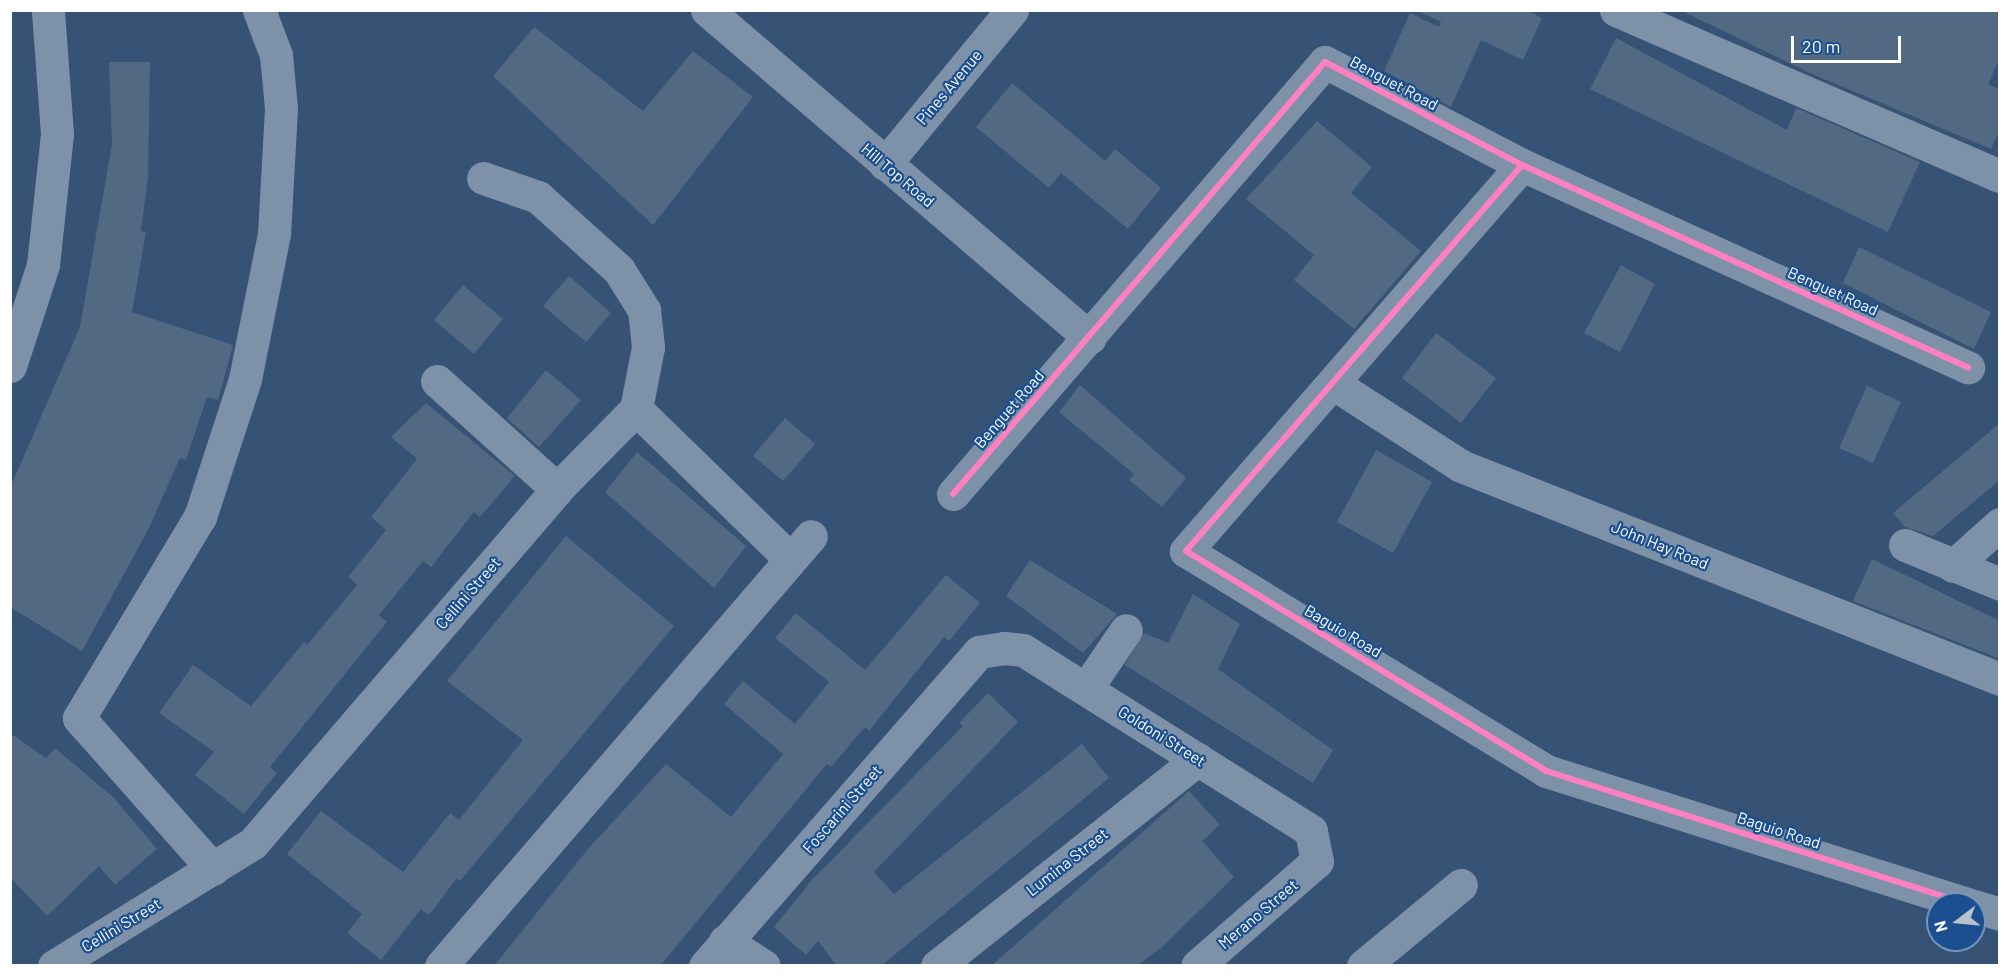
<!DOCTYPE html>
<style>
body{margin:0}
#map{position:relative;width:2010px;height:976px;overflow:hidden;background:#365274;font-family:Barlow,sans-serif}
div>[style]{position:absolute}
.building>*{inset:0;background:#526984}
.minor>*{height:33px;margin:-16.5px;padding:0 16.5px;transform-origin:16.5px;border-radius:16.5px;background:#7d92a8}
.cycleway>*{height:6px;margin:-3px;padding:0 3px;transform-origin:3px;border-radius:3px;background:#ff80c0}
span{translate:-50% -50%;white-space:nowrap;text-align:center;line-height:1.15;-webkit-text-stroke:4.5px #1b4f8f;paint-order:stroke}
.street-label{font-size:16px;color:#fff}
.frame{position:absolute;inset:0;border:12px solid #fff;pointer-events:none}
.north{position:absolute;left:1926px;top:892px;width:60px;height:60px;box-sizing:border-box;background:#1b4f8f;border:2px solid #7695bc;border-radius:50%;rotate:254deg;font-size:16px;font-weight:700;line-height:24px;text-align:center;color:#fff}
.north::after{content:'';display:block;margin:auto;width:21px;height:27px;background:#b9c2ce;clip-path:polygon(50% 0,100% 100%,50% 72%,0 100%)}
.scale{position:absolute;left:1791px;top:36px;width:110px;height:27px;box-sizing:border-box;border:3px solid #fff;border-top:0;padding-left:8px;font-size:18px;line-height:21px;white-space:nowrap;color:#fff;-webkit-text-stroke:4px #1b4f8f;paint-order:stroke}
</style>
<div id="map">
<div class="building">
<i style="clip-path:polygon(1416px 10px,1527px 10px,1542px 18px,1523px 60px,1481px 40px,1451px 107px,1384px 71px,1410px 13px,1439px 27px,1441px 22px)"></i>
<i style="clip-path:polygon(1680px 10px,2000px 10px,2000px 58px,1988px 84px,2000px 90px,2000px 130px,1991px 149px,1812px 74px)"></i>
<i style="clip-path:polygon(534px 27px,643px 111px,693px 51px,753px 97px,653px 225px,493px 76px)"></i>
<i style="clip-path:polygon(1616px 38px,1787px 130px,1796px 108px,1920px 162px,1888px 232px,1590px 89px)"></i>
<i style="clip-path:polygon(109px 62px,150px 62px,148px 176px,141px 231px,146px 232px,132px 312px,233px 345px,218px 400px,207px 397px,186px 460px,180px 458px,148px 530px,82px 651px,10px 607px,10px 488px,80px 327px,112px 144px)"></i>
<i style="clip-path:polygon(1012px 83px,1105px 161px,1115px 149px,1161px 188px,1128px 229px,1061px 173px,1049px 188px,976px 127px)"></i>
<i style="clip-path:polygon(1317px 121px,1372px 167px,1351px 193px,1421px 251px,1354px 329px,1294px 280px,1314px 255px,1246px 199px)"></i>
<i style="clip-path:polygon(1859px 247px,1991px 312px,1974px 349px,1843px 283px)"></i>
<i style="clip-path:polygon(1621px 265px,1655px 284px,1620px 352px,1584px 333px)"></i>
<i style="clip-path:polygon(569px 276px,611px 313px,586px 342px,543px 306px)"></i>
<i style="clip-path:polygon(463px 285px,503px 319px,474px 354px,434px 320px)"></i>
<i style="clip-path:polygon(1436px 333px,1496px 378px,1461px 423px,1402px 378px)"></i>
<i style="clip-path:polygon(546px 370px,581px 400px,539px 447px,507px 418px)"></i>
<i style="clip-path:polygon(1080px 385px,1186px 478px,1162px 507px,1129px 480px,1134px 474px,1059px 412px)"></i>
<i style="clip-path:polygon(1867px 386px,1901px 402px,1873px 463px,1839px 448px)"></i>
<i style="clip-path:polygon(426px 403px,515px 476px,480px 517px,474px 512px,431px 567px,423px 561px,379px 615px,387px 622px,270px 767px,277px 773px,244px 814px,195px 775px,214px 752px,159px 713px,193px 665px,251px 706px,304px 642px,307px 645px,357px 585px,348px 577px,386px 530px,371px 517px,417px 459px,391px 437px)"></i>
<i style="clip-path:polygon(785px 418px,815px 444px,783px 481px,753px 456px)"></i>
<i style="clip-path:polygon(2000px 423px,2000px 480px,1933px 536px,1905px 527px,1893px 513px)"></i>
<i style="clip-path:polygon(1376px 450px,1432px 482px,1393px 553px,1337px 522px)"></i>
<i style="clip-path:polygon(637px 452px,746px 546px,714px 588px,605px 492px)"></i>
<i style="clip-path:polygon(566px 536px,674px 626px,460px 881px,457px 878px,429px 915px,421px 909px,381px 960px,347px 933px,362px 914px,287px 854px,321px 811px,403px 872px,450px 813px,459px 820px,523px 740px,447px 681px)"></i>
<i style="clip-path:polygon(1872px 559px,2000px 621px,2000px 659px,1853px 601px)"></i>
<i style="clip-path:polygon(1030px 560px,1117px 614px,1083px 653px,1006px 596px)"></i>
<i style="clip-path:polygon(946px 575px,980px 603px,949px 641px,944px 637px,869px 731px,865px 727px,831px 767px,827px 764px,660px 966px,494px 966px,588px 849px,666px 764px,731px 817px,783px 754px,724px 704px,743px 681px,795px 724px,829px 682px,775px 638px,796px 613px,865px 670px)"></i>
<i style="clip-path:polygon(1193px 594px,1240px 624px,1218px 669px,1333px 750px,1313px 783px,1125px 665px,1144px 633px,1168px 643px)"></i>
<i style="clip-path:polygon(988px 693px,1018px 722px,874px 872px,894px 894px,1082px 744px,1109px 778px,881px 966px,837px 966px,818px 941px,806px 955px,774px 927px,811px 881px,963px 726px,959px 723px)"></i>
<i style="clip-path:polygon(10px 733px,46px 758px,55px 748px,114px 798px,157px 849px,115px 885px,99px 866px,47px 916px,10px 877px)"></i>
<i style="clip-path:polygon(1189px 791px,1220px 825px,1202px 841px,1234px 877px,1162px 947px,1137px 966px,991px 966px)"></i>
</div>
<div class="minor">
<i style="left:707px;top:10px;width:504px;rotate:40.58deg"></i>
<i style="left:1616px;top:10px;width:418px;rotate:23.4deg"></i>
<i style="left:885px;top:164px;width:200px;rotate:-50.5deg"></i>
<i style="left:1522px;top:165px;width:512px;rotate:131.04deg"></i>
<i style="left:1186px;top:551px;width:422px;rotate:31.4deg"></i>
<i style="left:1546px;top:771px;width:442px;rotate:17.5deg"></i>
<i style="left:10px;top:366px;width:106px;rotate:-71.9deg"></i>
<i style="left:43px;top:265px;width:132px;rotate:-83.9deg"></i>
<i style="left:57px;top:134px;width:124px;rotate:-94.2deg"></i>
<i style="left:437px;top:381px;width:161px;rotate:42deg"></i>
<i style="left:1334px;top:384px;width:151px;rotate:32.8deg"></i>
<i style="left:1461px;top:466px;width:580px;rotate:21.56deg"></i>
<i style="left:636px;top:409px;width:215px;rotate:44.2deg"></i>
<i style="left:953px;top:494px;width:570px;rotate:-49.27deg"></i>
<i style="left:1325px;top:62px;width:222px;rotate:27.6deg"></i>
<i style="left:1522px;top:165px;width:490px;rotate:24.4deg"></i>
<i style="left:1905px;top:545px;width:103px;rotate:22.3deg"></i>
<i style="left:1953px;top:566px;width:63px;rotate:-41.8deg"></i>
<i style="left:1086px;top:689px;width:71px;rotate:-55.9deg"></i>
<i style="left:213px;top:869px;width:202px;rotate:-131.6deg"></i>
<i style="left:79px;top:718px;width:235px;rotate:-59deg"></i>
<i style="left:200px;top:517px;width:145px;rotate:-71.9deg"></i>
<i style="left:245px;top:379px;width:148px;rotate:-78.7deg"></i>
<i style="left:274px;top:234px;width:126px;rotate:-86.8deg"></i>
<i style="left:281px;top:108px;width:53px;rotate:-95.4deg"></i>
<i style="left:276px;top:55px;width:48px;rotate:-110.7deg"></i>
<i style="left:1974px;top:906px;width:27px;rotate:17deg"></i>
<i style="left:725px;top:941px;width:46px;rotate:32.7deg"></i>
<i style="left:54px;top:966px;width:234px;rotate:-31.7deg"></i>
<i style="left:253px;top:843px;width:467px;rotate:-49.3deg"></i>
<i style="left:557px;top:489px;width:112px;rotate:-45.4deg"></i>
<i style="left:636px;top:409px;width:63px;rotate:-79deg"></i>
<i style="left:648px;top:347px;width:37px;rotate:-96deg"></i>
<i style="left:644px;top:310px;width:47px;rotate:-122deg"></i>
<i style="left:619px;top:270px;width:109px;rotate:-138deg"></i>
<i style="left:538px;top:197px;width:58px;rotate:-160.9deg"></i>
<i style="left:441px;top:966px;width:567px;rotate:-49.29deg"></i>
<i style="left:705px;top:966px;width:417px;rotate:-48.9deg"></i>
<i style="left:979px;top:652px;width:25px;rotate:-9deg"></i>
<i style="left:1004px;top:648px;width:19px;rotate:6deg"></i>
<i style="left:1023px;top:650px;width:340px;rotate:32.1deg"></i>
<i style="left:1311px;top:831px;width:31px;rotate:79deg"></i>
<i style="left:1317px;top:861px;width:159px;rotate:138.8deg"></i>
<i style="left:937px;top:966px;width:333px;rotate:-38.4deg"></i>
<i style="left:1363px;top:966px;width:127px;rotate:-39.6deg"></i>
</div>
<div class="cycleway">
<i style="left:1522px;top:165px;width:512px;rotate:131.04deg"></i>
<i style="left:1186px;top:551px;width:422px;rotate:31.4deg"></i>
<i style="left:1546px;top:771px;width:442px;rotate:17.5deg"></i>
<i style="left:953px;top:494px;width:570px;rotate:-49.27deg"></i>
<i style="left:1325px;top:62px;width:222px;rotate:27.6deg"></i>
<i style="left:1522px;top:165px;width:490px;rotate:24.4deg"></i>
</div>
<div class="street-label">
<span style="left:1394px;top:83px;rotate:28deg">Benguet Road</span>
<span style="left:949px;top:87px;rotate:-50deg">Pines Avenue</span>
<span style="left:898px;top:175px;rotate:40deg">Hill Top Road</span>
<span style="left:1833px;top:291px;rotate:24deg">Benguet Road</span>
<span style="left:1009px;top:409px;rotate:-49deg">Benguet Road</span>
<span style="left:1660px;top:545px;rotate:22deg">John Hay Road</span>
<span style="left:468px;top:593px;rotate:-49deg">Cellini Street</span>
<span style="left:1343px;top:631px;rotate:31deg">Baguio Road</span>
<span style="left:1162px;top:736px;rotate:32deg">Goldoni Street</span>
<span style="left:842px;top:809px;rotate:-49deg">Foscarini Street</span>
<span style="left:1779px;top:830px;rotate:18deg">Baguio Road</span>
<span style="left:1067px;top:862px;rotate:-38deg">Lumina Street</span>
<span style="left:1258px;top:914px;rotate:-40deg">Merano Street</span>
<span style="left:121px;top:925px;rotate:-31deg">Cellini Street</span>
</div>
<div class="frame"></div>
<div class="north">N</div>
<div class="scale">20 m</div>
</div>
